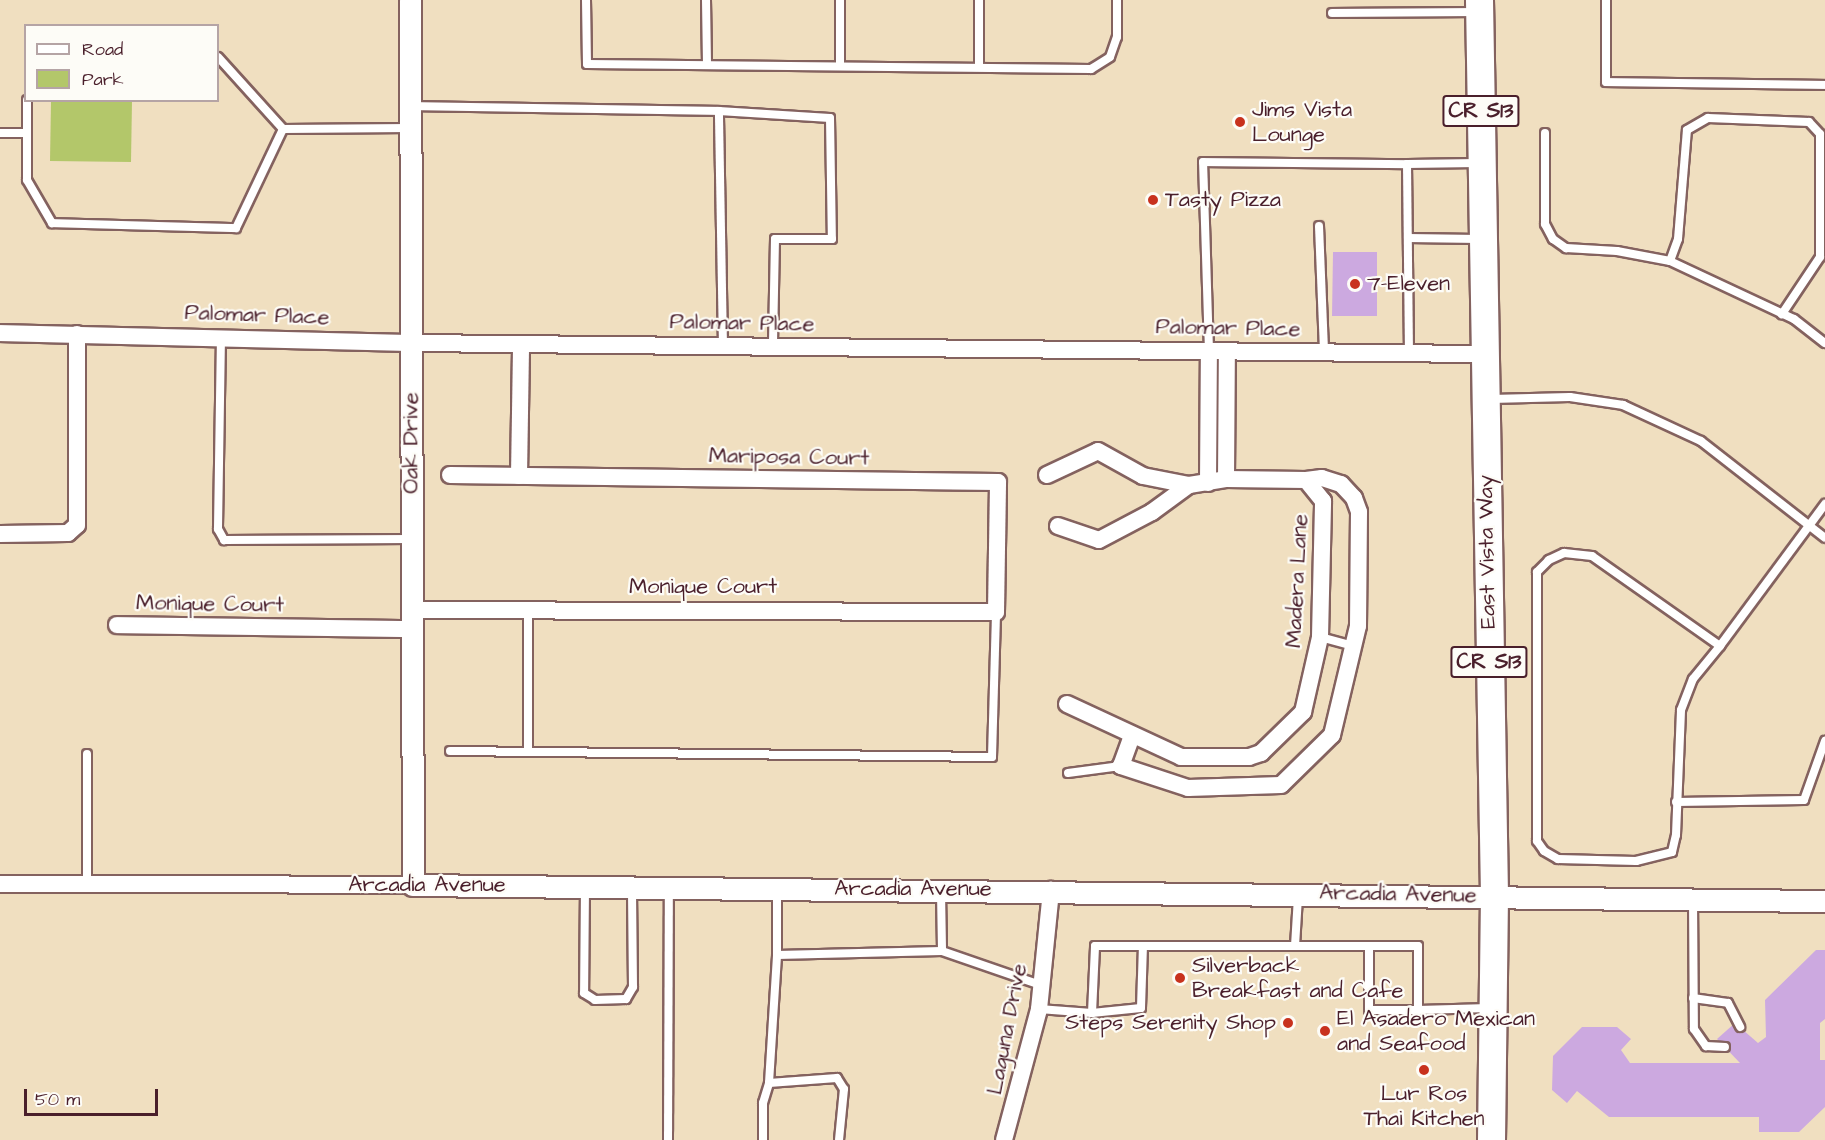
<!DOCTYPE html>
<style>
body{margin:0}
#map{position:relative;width:1825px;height:1140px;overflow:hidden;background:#f0dfc0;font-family:"Architects Daughter",sans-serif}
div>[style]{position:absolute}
.green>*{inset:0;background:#b3c76a}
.building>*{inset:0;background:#cca9e0}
.roads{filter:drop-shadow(2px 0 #84625f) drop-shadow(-2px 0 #84625f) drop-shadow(0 2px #84625f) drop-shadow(0 -2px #84625f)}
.service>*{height:8px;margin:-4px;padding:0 4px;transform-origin:4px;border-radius:4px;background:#fff}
.minor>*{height:16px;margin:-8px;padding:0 8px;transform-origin:8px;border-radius:8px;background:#fff}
.tertiary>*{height:21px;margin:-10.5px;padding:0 10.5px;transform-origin:10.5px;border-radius:10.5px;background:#fff}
.primary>*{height:27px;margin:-13.5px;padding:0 13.5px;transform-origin:13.5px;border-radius:13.5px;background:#fff}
.dots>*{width:16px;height:16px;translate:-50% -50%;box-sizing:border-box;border:3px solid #fdfcf7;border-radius:50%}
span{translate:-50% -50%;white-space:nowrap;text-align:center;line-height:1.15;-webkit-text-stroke:4.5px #fdfcf7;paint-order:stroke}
.shield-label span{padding:2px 4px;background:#fdfcf7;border:2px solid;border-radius:4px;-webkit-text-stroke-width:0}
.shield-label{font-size:21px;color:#4a1f2b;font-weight:700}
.poi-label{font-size:22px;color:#4a1f2b}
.left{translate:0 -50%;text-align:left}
.right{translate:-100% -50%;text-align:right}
.street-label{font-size:22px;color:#4a1f2b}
.legend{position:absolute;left:24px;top:24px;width:195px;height:78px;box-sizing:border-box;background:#fdfcf7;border:2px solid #b5a4a5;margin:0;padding:8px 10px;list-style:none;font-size:18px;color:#4a1f2b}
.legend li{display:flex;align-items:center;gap:12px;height:30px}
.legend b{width:30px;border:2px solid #b5a4a5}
.scale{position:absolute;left:24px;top:1089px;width:134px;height:27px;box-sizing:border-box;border:3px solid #4a1f2b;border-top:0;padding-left:8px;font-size:18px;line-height:21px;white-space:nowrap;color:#4a1f2b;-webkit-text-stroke:4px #fdfcf7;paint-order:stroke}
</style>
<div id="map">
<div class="green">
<i style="clip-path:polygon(51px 101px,132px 101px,131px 162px,50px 161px)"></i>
</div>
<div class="building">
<i style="clip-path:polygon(1333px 252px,1377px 252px,1377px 316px,1332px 316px)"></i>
<i style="clip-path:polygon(1816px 950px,1825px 950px,1825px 1019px,1820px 1023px,1820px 1060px,1825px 1060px,1825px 1107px,1799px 1132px,1759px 1132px,1759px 1117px,1609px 1117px,1577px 1091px,1567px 1103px,1552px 1090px,1553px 1056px,1582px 1027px,1617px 1027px,1631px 1039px,1621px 1050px,1630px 1063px,1740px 1063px,1717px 1039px,1735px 1023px,1758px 1043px,1766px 1037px,1765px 1000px)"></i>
</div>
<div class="roads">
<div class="service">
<i style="left:586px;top:0;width:64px;rotate:89.1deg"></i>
<i style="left:587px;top:64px;width:504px;rotate:0.57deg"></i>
<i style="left:1091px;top:69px;width:22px;rotate:-32deg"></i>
<i style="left:1110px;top:57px;width:21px;rotate:-71deg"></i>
<i style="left:1117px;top:37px;width:37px;rotate:-90deg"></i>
<i style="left:706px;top:0;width:65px;rotate:89.1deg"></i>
<i style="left:840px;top:0;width:66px;rotate:90deg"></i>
<i style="left:979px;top:0;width:67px;rotate:90deg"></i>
<i style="left:1606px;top:0;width:82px;rotate:90deg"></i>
<i style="left:1606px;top:82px;width:219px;rotate:0.8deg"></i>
<i style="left:1332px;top:13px;width:144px;rotate:-0.4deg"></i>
<i style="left:218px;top:57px;width:97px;rotate:47.9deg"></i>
<i style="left:283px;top:129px;width:127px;rotate:-0.5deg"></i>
<i style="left:27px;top:100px;width:80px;rotate:90deg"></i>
<i style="left:27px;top:180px;width:50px;rotate:59.8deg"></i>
<i style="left:52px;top:223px;width:184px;rotate:1.6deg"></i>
<i style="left:236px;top:228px;width:110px;rotate:-64.6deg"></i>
<i style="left:411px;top:106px;width:308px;rotate:0.9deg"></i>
<i style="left:0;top:133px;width:27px"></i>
<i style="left:1545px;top:133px;width:91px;rotate:90deg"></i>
<i style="left:1545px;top:224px;width:17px;rotate:62deg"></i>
<i style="left:1553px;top:239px;width:16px;rotate:35deg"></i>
<i style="left:1566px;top:248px;width:51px;rotate:3.4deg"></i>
<i style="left:1617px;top:251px;width:54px;rotate:10.7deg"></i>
<i style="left:1670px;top:261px;width:137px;rotate:25.1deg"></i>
<i style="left:1794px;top:319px;width:39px;rotate:38deg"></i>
<i style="left:1407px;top:164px;width:71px;rotate:-0.8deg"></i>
<i style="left:1319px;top:226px;width:126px;rotate:87.7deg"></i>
<i style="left:1408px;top:238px;width:71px;rotate:0.8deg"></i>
<i style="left:1670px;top:261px;width:23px;rotate:-70deg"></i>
<i style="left:1678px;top:239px;width:109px;rotate:-85.3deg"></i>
<i style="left:1687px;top:130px;width:24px;rotate:-30deg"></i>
<i style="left:1708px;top:118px;width:101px;rotate:2.3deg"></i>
<i style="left:1809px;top:122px;width:16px;rotate:47deg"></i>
<i style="left:1820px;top:134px;width:123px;rotate:90deg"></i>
<i style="left:1820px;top:257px;width:69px;rotate:123.7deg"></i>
<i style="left:221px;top:336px;width:193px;rotate:90.9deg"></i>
<i style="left:218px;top:529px;width:13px;rotate:61deg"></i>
<i style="left:224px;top:540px;width:187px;rotate:-0.3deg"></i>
<i style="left:723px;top:346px;width:235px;rotate:-91deg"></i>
<i style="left:719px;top:111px;width:111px;rotate:3.6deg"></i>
<i style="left:830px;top:118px;width:121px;rotate:89.1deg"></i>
<i style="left:832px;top:239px;width:57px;rotate:180deg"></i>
<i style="left:775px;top:239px;width:107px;rotate:91.1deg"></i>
<i style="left:1209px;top:351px;width:189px;rotate:-91.8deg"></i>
<i style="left:1203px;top:162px;width:204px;rotate:0.6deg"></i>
<i style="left:1407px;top:164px;width:189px;rotate:89.4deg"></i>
<i style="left:1491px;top:399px;width:79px;rotate:-1.5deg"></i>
<i style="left:1570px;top:397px;width:54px;rotate:8.6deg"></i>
<i style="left:1623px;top:405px;width:86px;rotate:24.8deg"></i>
<i style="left:1701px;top:441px;width:157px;rotate:38deg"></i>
<i style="left:1320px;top:637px;width:34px;rotate:15deg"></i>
<i style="left:1720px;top:646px;width:156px;rotate:-144.9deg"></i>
<i style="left:1592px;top:556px;width:28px;rotate:-174deg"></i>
<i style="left:1564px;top:553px;width:17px;rotate:155deg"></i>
<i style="left:1549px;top:560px;width:17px;rotate:135deg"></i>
<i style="left:1537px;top:572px;width:269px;rotate:90deg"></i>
<i style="left:1537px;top:841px;width:12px;rotate:55deg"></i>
<i style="left:1544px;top:851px;width:16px;rotate:30deg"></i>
<i style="left:1558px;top:859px;width:78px;rotate:1.5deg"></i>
<i style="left:1636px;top:861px;width:37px;rotate:-14deg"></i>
<i style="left:1672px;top:852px;width:17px;rotate:-77deg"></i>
<i style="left:1676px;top:835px;width:125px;rotate:-87.7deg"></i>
<i style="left:1681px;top:710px;width:33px;rotate:-69deg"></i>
<i style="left:1693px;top:679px;width:43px;rotate:-50.7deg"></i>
<i style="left:1720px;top:646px;width:177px;rotate:-53.5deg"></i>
<i style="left:450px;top:751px;width:542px;rotate:0.63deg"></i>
<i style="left:992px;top:757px;width:145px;rotate:-88.4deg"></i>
<i style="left:528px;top:752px;width:144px;rotate:-90deg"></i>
<i style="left:87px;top:754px;width:130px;rotate:90deg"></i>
<i style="left:1068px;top:773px;width:53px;rotate:-7.5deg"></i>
<i style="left:1676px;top:802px;width:128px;rotate:-0.9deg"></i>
<i style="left:1804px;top:800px;width:63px;rotate:-70.4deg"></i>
<i style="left:585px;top:887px;width:106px;rotate:90.5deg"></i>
<i style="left:584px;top:993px;width:13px;rotate:32deg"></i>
<i style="left:595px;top:1000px;width:31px;rotate:-2deg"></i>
<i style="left:626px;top:999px;width:14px;rotate:-60deg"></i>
<i style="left:633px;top:987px;width:99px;rotate:-90.6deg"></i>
<i style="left:941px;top:892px;width:59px;rotate:89deg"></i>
<i style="left:942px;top:951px;width:105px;rotate:19deg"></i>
<i style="left:1693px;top:899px;width:130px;rotate:89.6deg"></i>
<i style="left:1694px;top:1029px;width:21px;rotate:55deg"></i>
<i style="left:1706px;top:1046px;width:19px;rotate:3deg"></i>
<i style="left:1295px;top:946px;width:49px;rotate:-86.5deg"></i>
<i style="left:777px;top:955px;width:165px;rotate:-1.4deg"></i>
<i style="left:1693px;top:998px;width:35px;rotate:8deg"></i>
<i style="left:1728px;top:1003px;width:27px;rotate:63deg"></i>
<i style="left:1039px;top:1009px;width:53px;rotate:4.3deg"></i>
<i style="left:1092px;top:1013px;width:67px;rotate:-87.4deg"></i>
<i style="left:1095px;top:946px;width:323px"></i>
<i style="left:1418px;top:946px;width:64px;rotate:90deg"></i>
<i style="left:1418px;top:1010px;width:49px;rotate:180deg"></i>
<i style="left:1369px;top:1010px;width:64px;rotate:-90deg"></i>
<i style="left:1418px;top:1010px;width:71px;rotate:-1.6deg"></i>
<i style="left:1092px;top:1013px;width:49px;rotate:-5.8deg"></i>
<i style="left:1141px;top:1008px;width:62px;rotate:-88.2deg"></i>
<i style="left:769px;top:1083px;width:128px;rotate:-86.4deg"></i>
<i style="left:777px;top:955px;width:66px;rotate:-90deg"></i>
<i style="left:668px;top:1140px;width:252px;rotate:-89.8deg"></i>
<i style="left:763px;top:1140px;width:37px;rotate:-90deg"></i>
<i style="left:763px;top:1103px;width:21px;rotate:-73deg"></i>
<i style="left:769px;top:1083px;width:68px;rotate:-4.2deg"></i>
<i style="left:837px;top:1078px;width:13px;rotate:58deg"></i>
<i style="left:844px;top:1089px;width:51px;rotate:95.6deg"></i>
</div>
<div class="minor">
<i style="left:0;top:333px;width:411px;rotate:1.4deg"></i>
<i style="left:411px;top:343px;width:1073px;rotate:0.59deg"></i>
<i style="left:1047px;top:475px;width:56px;rotate:-25.2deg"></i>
<i style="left:1098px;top:451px;width:51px;rotate:29.1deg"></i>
<i style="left:1143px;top:476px;width:47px;rotate:11.1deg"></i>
<i style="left:519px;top:476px;width:132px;rotate:-89.1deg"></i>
<i style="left:1226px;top:479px;width:128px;rotate:-89.6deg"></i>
<i style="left:1208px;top:483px;width:132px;rotate:-89.6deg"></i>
<i style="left:1058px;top:526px;width:43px;rotate:18.9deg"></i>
<i style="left:1099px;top:540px;width:60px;rotate:-27.8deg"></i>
<i style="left:1152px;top:512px;width:46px;rotate:-36.1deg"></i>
<i style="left:1189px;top:485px;width:37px;rotate:-9deg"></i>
<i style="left:1226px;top:479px;width:80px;rotate:0.7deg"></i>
<i style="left:0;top:534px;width:68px;rotate:-0.8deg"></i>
<i style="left:68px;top:533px;width:12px;rotate:-42deg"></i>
<i style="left:77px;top:525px;width:191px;rotate:-90deg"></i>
<i style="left:411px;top:610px;width:585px;rotate:0.2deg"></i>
<i style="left:996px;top:612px;width:130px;rotate:-89.1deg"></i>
<i style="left:998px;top:482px;width:548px;rotate:-179.27deg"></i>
<i style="left:117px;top:625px;width:294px;rotate:0.8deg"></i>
<i style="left:1067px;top:704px;width:126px;rotate:24.9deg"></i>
<i style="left:1181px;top:757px;width:68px"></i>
<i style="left:1249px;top:757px;width:13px;rotate:-18deg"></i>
<i style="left:1261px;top:753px;width:59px;rotate:-44.3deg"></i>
<i style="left:1303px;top:712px;width:77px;rotate:-77.2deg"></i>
<i style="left:1320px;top:637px;width:136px;rotate:-88.7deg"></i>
<i style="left:1323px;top:501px;width:27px;rotate:-129deg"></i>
<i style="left:1306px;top:480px;width:16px;rotate:-7deg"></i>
<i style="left:1322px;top:478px;width:20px;rotate:18deg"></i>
<i style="left:1341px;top:484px;width:19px;rotate:47deg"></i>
<i style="left:1354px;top:498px;width:15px;rotate:70deg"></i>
<i style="left:1359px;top:512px;width:114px;rotate:90.5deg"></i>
<i style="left:1358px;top:626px;width:112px;rotate:103.4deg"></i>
<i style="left:1332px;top:735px;width:71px;rotate:135.6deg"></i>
<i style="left:1281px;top:785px;width:93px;rotate:178.2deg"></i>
<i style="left:1188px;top:788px;width:71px;rotate:-161.8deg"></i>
<i style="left:1121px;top:766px;width:33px;rotate:-70deg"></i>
<i style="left:0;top:884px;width:413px;rotate:0.1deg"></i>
<i style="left:1004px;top:1140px;width:136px;rotate:-75deg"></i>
<i style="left:1039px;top:1009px;width:120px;rotate:-84.2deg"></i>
</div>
<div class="tertiary">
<i style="left:410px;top:0;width:885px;rotate:89.81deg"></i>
<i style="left:413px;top:885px;width:1412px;rotate:0.65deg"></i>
</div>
<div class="primary">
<i style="left:1479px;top:0;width:895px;rotate:89.04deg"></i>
<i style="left:1494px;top:895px;width:245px;rotate:90.7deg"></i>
</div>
</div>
<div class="dots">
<i style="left:1240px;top:122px;background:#c8321e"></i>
<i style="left:1153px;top:200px;background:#c8321e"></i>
<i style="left:1355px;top:284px;background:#c8321e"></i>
<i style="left:1180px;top:978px;background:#c8321e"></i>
<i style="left:1288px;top:1023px;background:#c8321e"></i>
<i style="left:1325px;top:1031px;background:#c8321e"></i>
<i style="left:1424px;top:1070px;background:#c8321e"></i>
</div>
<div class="shield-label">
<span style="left:1481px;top:111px">CR S13</span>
<span style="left:1489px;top:662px">CR S13</span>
</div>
<div class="poi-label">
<span class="left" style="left:1252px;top:122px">Jims Vista<br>Lounge</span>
<span class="left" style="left:1165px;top:200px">Tasty Pizza</span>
<span class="left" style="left:1367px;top:284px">7-Eleven</span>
<span class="left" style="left:1192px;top:978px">Silverback<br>Breakfast and Cafe</span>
<span class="left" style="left:1337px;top:1031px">El Asadero Mexican<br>and Seafood</span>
<span class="right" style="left:1276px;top:1023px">Steps Serenity Shop</span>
<span style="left:1424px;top:1106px">Lur Ros<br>Thai Kitchen</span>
</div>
<div class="street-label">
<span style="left:257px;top:315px;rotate:2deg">Palomar Place</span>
<span style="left:742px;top:323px;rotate:1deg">Palomar Place</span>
<span style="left:1228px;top:328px;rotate:1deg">Palomar Place</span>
<span style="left:411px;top:443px;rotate:-90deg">Oak Drive</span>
<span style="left:789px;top:457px;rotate:1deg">Mariposa Court</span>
<span style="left:1487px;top:552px;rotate:-91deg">East Vista Way</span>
<span style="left:1297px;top:581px;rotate:-87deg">Madera Lane</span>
<span style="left:703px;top:587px">Monique Court</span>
<span style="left:210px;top:604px;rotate:1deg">Monique Court</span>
<span style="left:427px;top:885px">Arcadia Avenue</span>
<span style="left:913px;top:889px">Arcadia Avenue</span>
<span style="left:1398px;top:894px;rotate:1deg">Arcadia Avenue</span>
<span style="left:1007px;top:1029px;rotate:-79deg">Laguna Drive</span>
</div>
<ul class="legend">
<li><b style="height:8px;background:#fff"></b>Road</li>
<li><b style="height:16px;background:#b3c76a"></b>Park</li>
</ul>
<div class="scale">50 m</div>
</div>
